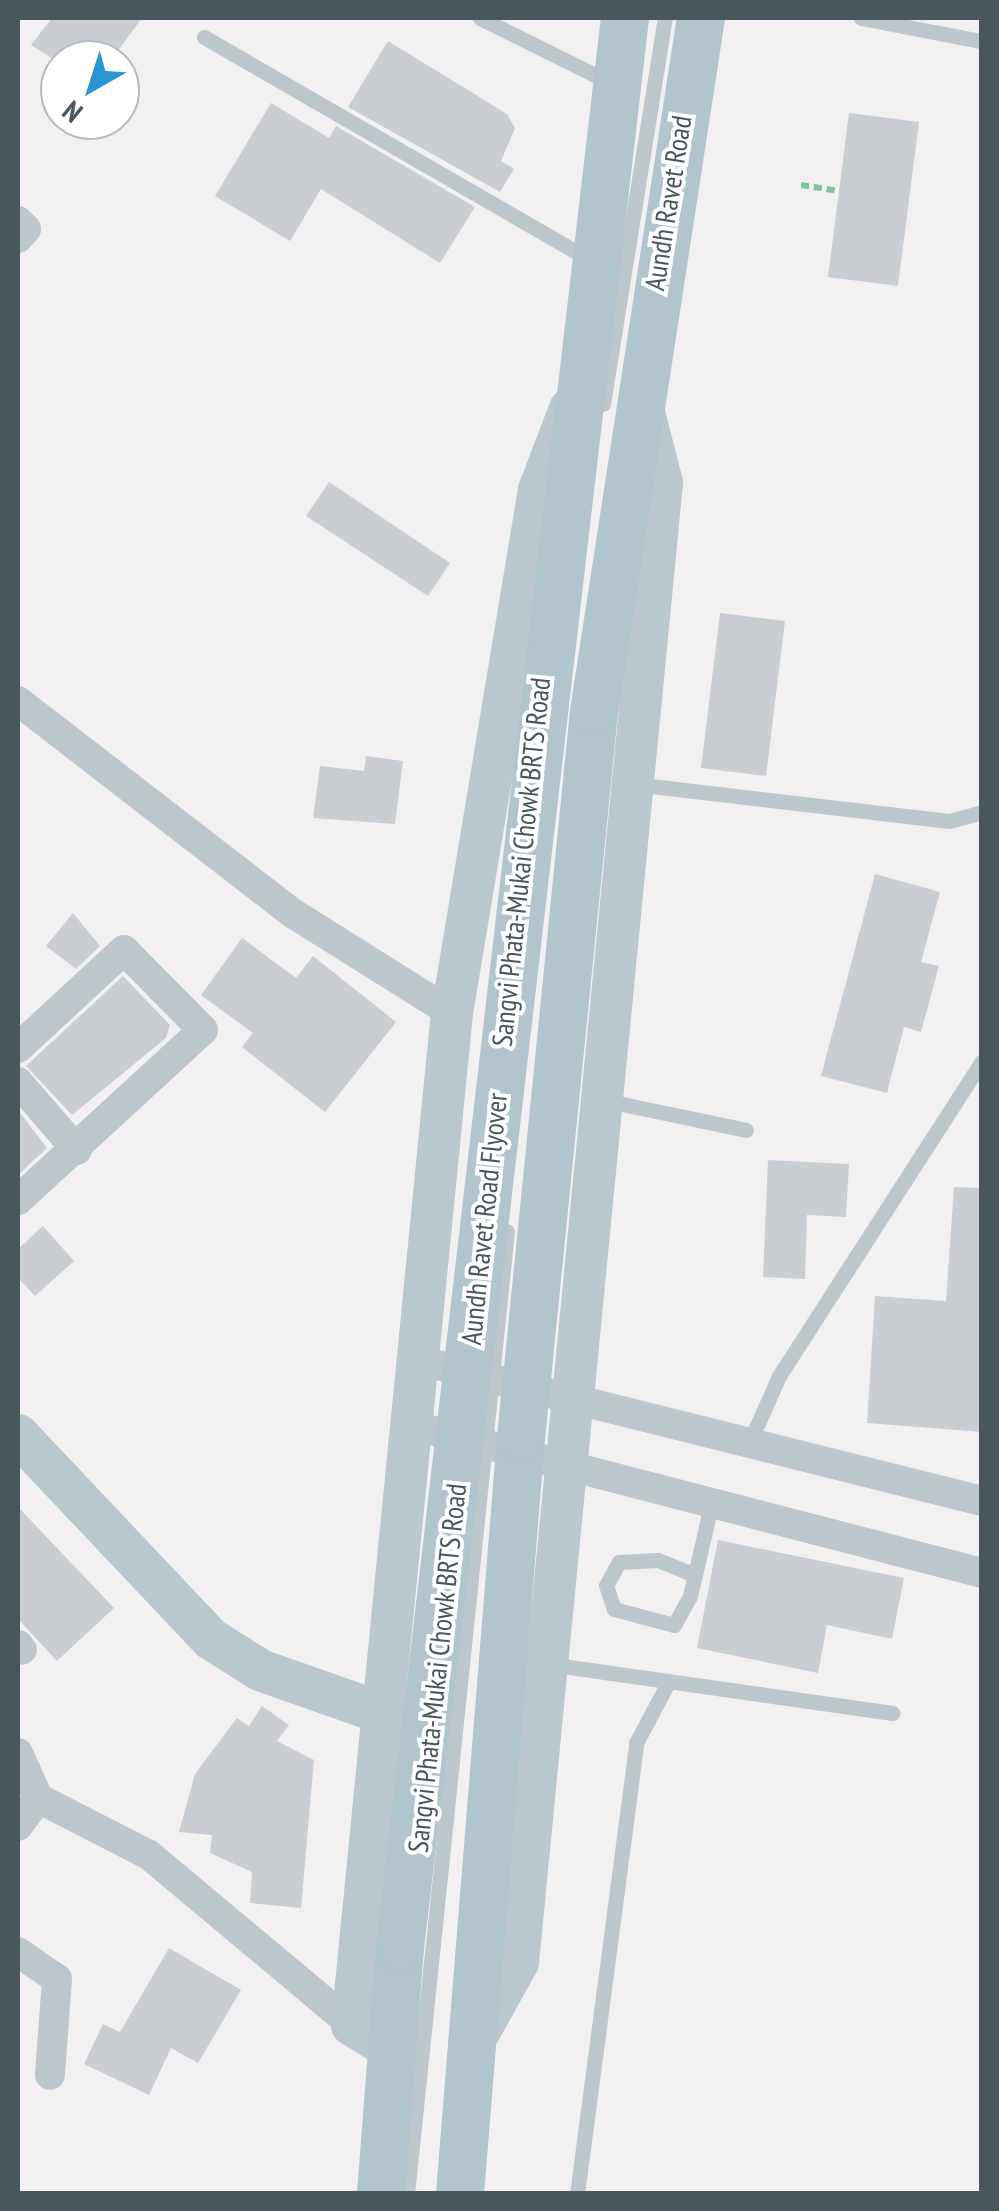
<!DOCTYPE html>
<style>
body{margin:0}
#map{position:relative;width:999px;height:2211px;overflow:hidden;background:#f2f0f0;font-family:"PT Sans Narrow",sans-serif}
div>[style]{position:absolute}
.building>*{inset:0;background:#caced2}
.path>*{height:6px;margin-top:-3px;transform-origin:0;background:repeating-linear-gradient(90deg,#7dc694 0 8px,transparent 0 13px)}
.lane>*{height:15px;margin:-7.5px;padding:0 7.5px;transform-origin:7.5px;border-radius:7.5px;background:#bcc6cb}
.street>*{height:30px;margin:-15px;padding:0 15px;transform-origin:15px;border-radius:15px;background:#bcc6cb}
.secondary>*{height:42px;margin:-21px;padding:0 21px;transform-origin:21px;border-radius:21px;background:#bac7cc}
.primary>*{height:48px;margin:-24px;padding:0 24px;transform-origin:24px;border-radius:24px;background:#b2c4cc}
span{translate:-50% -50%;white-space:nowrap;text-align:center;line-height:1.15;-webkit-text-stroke:8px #fff;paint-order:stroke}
.street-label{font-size:28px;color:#49565b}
.frame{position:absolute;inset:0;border:20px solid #49565b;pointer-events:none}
.north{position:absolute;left:40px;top:40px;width:100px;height:100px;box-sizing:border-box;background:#fff;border:2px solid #b6bbbd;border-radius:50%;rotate:219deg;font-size:28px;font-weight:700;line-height:40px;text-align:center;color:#49565b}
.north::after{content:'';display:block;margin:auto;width:35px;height:45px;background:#2995d2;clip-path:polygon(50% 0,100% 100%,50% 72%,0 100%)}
</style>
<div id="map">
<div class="building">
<i style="clip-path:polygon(52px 18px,142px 18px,111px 60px,55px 60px,31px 45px)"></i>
<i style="clip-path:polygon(388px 41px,507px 114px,515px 128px,501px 161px,514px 169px,500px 192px,348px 107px)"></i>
<i style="clip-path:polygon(271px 103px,329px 138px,336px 126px,475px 207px,440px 263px,321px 189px,290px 241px,215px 196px)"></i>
<i style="clip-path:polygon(849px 113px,919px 122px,898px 286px,828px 277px)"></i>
<i style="clip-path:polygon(329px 482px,450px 563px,428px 596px,306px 516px)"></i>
<i style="clip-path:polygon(720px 613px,785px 621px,766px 776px,701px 768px)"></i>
<i style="clip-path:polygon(366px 756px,403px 761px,395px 824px,313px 818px,320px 766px,364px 771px)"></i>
<i style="clip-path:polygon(875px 874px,940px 892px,921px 962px,939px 966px,921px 1032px,904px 1027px,887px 1093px,821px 1076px)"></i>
<i style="clip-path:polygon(73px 913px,100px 946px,76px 969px,46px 946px)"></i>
<i style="clip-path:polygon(242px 938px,296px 978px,313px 956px,396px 1022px,325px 1112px,242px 1047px,253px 1033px,201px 995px)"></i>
<i style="clip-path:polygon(123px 976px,170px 1025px,166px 1038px,72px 1115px,26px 1066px)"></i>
<i style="clip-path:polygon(18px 1110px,47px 1148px,18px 1175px)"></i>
<i style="clip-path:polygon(768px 1160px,849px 1164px,846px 1217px,807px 1215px,805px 1279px,763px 1277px)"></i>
<i style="clip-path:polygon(954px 1187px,982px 1188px,982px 1432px,867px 1423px,875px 1296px,946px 1301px)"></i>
<i style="clip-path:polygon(43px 1226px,74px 1261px,35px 1296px,18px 1278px,18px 1249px)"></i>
<i style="clip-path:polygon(18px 1507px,114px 1608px,57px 1661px,18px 1619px)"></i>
<i style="clip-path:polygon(718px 1540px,904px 1578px,892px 1639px,827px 1625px,818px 1673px,697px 1648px)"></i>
<i style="clip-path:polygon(262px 1706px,289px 1725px,277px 1741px,314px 1760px,301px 1908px,250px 1903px,252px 1872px,210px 1853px,212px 1835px,179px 1832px,195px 1774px,237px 1718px,249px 1726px)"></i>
<i style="clip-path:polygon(169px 1948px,241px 1990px,198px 2063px,171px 2048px,149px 2095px,84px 2064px,103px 2024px,120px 2032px)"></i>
</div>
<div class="path">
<i style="left:801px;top:185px;width:37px;rotate:9deg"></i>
</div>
<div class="lane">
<i style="left:480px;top:18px;width:148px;rotate:26.4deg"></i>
<i style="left:861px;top:18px;width:121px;rotate:10.9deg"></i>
<i style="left:204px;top:37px;width:446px;rotate:30deg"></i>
<i style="left:603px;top:404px;width:391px;rotate:-80.9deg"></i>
<i style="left:634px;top:784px;width:317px;rotate:6.7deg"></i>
<i style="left:949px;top:821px;width:34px;rotate:-15deg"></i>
<i style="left:603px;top:1100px;width:146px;rotate:11.8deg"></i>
<i style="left:751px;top:1439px;width:69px;rotate:-66deg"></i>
<i style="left:779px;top:1376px;width:375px;rotate:-57.2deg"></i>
<i style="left:695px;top:1575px;width:40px;rotate:-158deg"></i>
<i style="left:658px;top:1560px;width:39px;rotate:177deg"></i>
<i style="left:619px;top:1562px;width:26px;rotate:119deg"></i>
<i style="left:606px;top:1585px;width:25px;rotate:72deg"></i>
<i style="left:614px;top:1609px;width:62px;rotate:14.9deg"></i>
<i style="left:674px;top:1625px;width:33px;rotate:-61deg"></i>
<i style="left:690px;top:1596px;width:22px;rotate:-77deg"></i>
<i style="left:695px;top:1575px;width:72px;rotate:-77.1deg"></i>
<i style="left:548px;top:1664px;width:348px;rotate:8.1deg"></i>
<i style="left:407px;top:2194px;width:968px;rotate:-84.07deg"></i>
<i style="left:577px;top:2194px;width:455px;rotate:-82.5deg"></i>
<i style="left:636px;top:1743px;width:70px;rotate:-62deg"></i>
</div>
<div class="street">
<i style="left:18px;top:221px;width:11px;rotate:45deg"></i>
<i style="left:26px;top:229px;width:12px;rotate:132deg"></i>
<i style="left:18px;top:701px;width:349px;rotate:37.7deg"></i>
<i style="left:294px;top:914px;width:186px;rotate:32.1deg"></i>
<i style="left:18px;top:1048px;width:144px;rotate:-42.8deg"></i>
<i style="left:124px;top:950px;width:112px;rotate:45.4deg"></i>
<i style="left:203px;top:1030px;width:251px;rotate:137.4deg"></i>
<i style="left:18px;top:1082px;width:90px;rotate:49.1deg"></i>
<i style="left:417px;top:1360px;width:582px;rotate:14.01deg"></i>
<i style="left:411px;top:1425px;width:590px;rotate:14.53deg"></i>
<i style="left:18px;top:1645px;width:6px;rotate:51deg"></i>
<i style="left:18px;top:1753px;width:49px;rotate:66deg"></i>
<i style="left:18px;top:1826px;width:34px;rotate:-54deg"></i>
<i style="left:38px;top:1798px;width:125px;rotate:27.2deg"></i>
<i style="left:149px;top:1855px;width:265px;rotate:39.9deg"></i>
<i style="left:18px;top:1952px;width:47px;rotate:34.7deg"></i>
<i style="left:57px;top:1979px;width:96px;rotate:94.2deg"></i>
</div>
<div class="secondary">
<i style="left:18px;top:1435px;width:281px;rotate:46.6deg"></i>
<i style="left:211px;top:1639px;width:58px;rotate:32.3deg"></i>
<i style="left:260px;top:1670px;width:126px;rotate:19.4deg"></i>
<i style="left:473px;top:2043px;width:93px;rotate:-60.9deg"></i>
<i style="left:518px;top:1962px;width:1486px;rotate:-84.44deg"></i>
<i style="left:662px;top:483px;width:81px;rotate:-104.4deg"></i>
<i style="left:391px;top:2049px;width:46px;rotate:-148.4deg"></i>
<i style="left:352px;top:2025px;width:1017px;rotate:-84.36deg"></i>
<i style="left:452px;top:1013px;width:530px;rotate:-80.56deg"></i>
<i style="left:539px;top:490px;width:87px;rotate:-69.1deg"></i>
</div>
<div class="primary">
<i style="left:381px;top:2194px;width:247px;rotate:-85.6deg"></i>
<i style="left:400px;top:1948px;width:1943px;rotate:-83.35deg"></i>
<i style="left:460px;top:2194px;width:758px;rotate:-85.39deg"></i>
<i style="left:521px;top:1438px;width:730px;rotate:-84.26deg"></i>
<i style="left:594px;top:712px;width:702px;rotate:-81.24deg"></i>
</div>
<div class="street-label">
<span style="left:668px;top:203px;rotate:-81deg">Aundh Ravet Road</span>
<span style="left:521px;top:862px;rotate:-84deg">Sangvi Phata-Mukai Chowk BRTS Road</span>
<span style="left:484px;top:1219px;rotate:-84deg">Aundh Ravet Road Flyover</span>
<span style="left:437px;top:1668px;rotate:-84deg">Sangvi Phata-Mukai Chowk BRTS Road</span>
</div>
<div class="frame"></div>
<div class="north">N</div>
</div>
